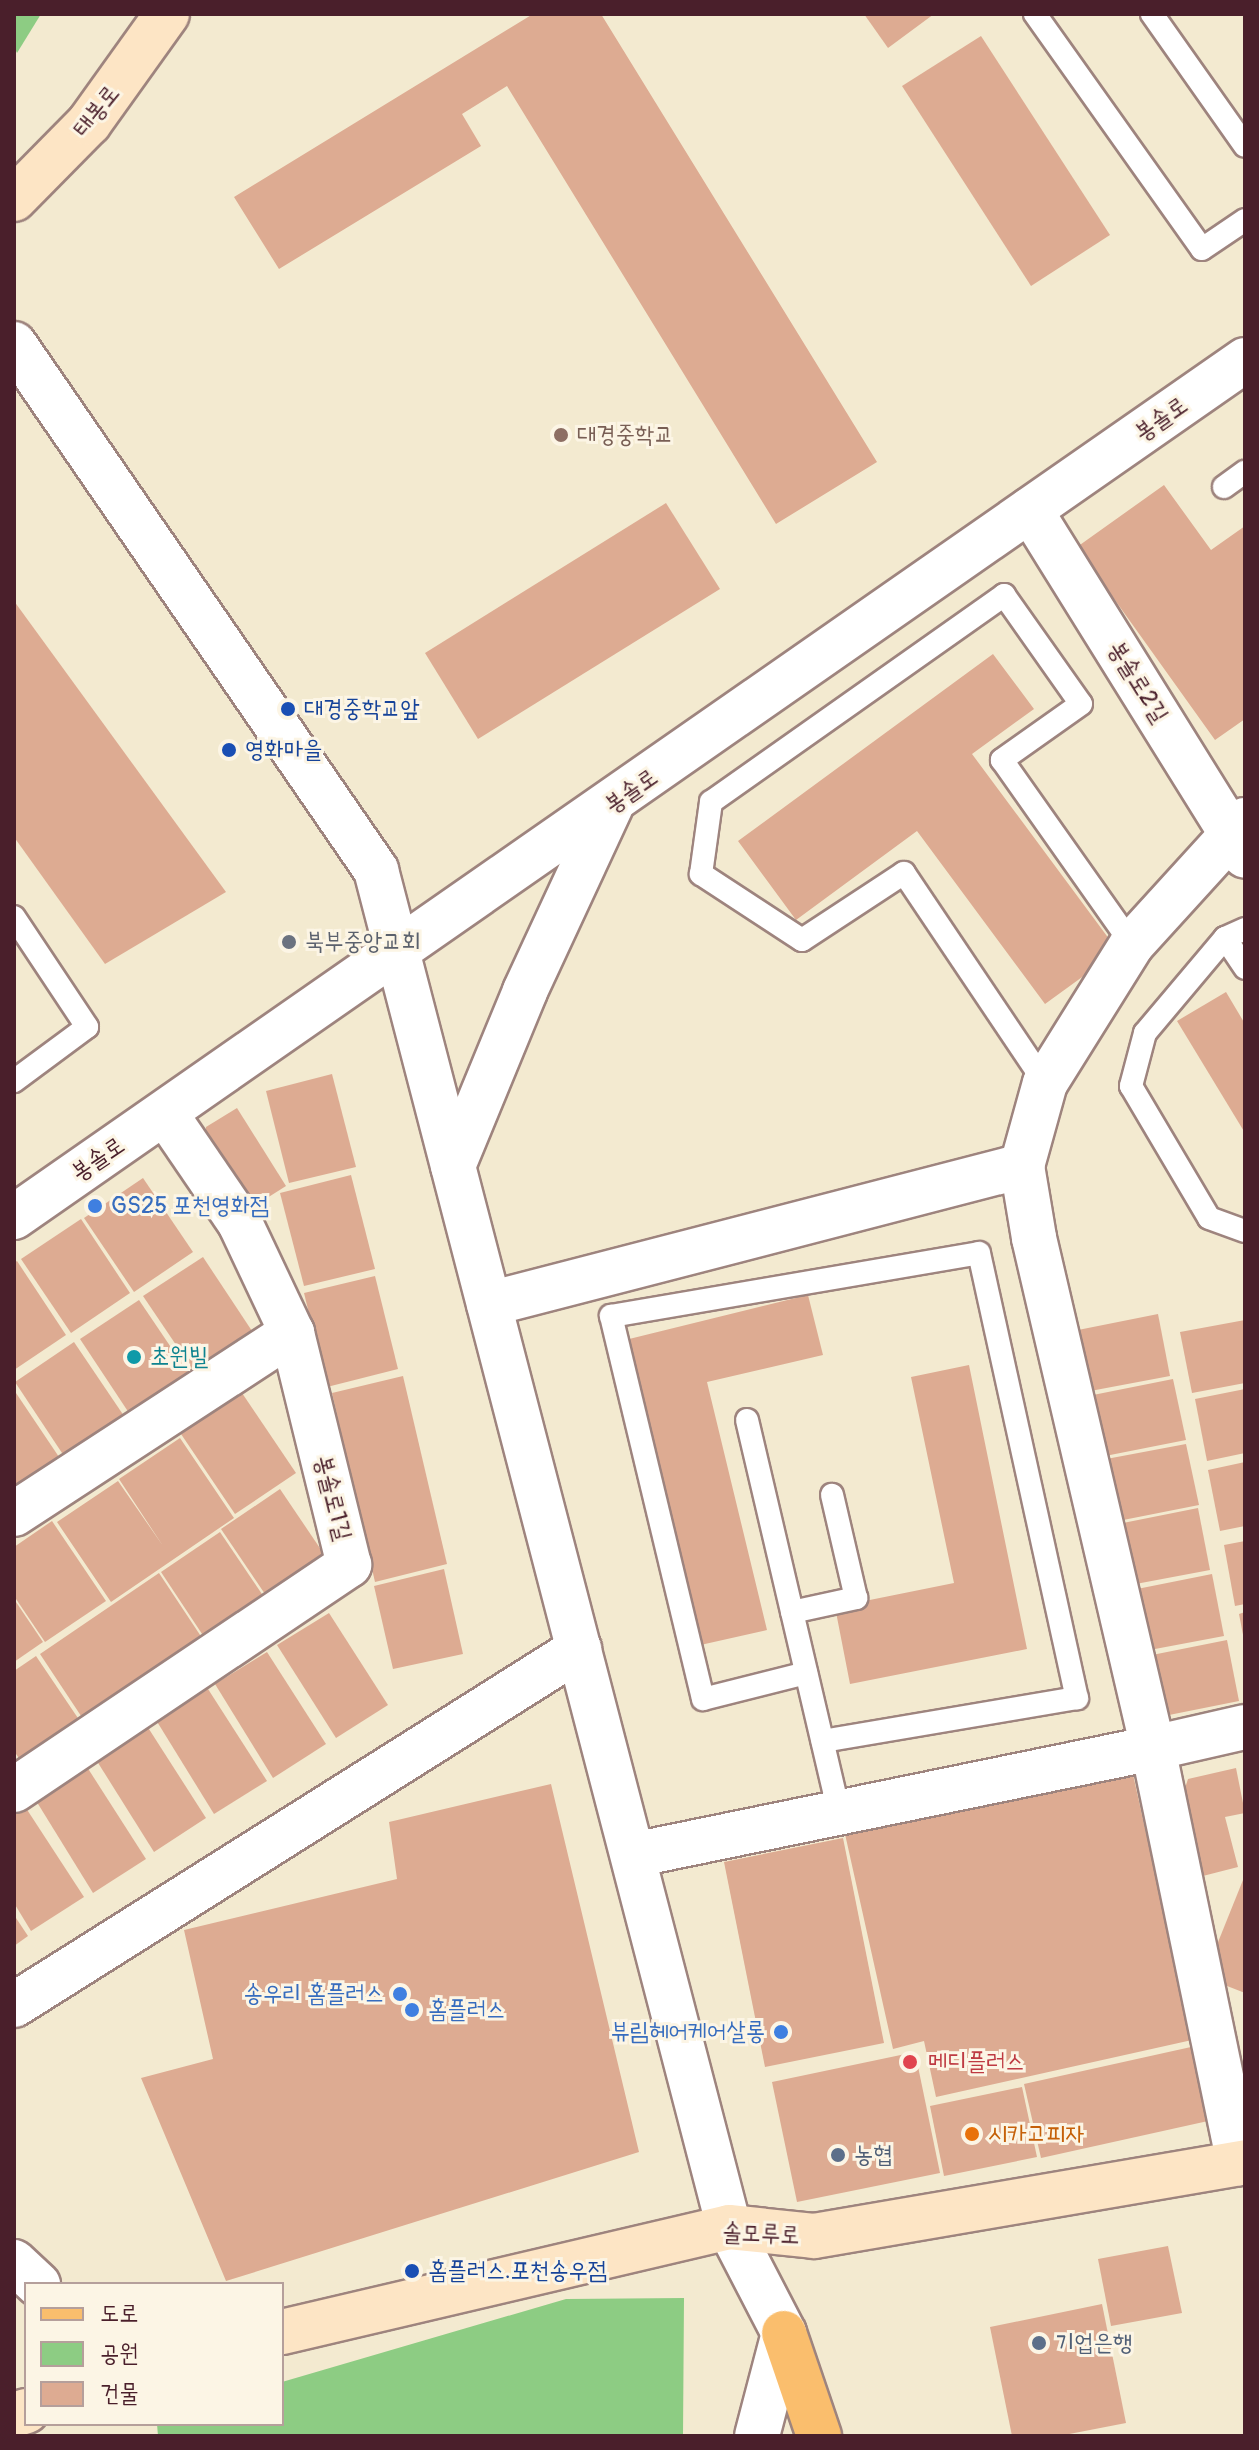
<!DOCTYPE html>
<meta charset="utf-8">
<style>
body{margin:0}
#map{position:relative;width:1259px;height:2450px;overflow:hidden;background:#f3ead0;font-family:Pangolin,"Poor Story",sans-serif}
div>[style]{position:absolute}
.green>*{inset:0;background:#8dcc83}
.building>*{inset:0;background:#ddab92}
.roads{filter:drop-shadow(2px 0 #9e847e) drop-shadow(-2px 0 #9e847e) drop-shadow(0 2px #9e847e) drop-shadow(0 -2px #9e847e)}
.service>*{height:22px;margin:-11px;padding:0 11px;transform-origin:11px;border-radius:11px;background:#fff}
.minor>*{height:44px;margin:-22px;padding:0 22px;transform-origin:22px;border-radius:22px;background:#fff}
.secondary>*{height:44px;margin:-22px;padding:0 22px;transform-origin:22px;border-radius:22px;background:#fde5c5}
.primary>*{height:44px;margin:-22px;padding:0 22px;transform-origin:22px;border-radius:22px;background:#fabe6d}
.dots>*{width:22px;height:22px;translate:-50% -50%;box-sizing:border-box;border:4px solid #fcf5e5;border-radius:50%}
span{translate:-50% -50%;white-space:nowrap;text-align:center;line-height:1.15;-webkit-text-stroke:6px #fcf5e5;paint-order:stroke}
.street-label{font-size:24px;color:#4a1f2b}
.education-label{font-size:24px;color:#785e54}
.left{translate:0 -50%;text-align:left}
.transit-label{font-size:24px;color:#164399}
.worship-label{font-size:24px;color:#5b616d}
.shop-label{font-size:24px;color:#366cbe}
.right{translate:-100% -50%;text-align:right}
.culture-label{font-size:24px;color:#0d838f}
.health-label{font-size:24px;color:#be3a42}
.food-label{font-size:24px;color:#c56008}
.service-label{font-size:24px;color:#4e5e75}
.frame{position:absolute;inset:0;border:16px solid #4a1f2b;pointer-events:none}
.legend{position:absolute;left:24px;top:2282px;width:260px;height:144px;box-sizing:border-box;background:#fcf5e5;border:2px solid #b59f9b;margin:0;padding:10px 14px;list-style:none;font-size:24px;color:#4a1f2b}
.legend li{display:flex;align-items:center;gap:16px;height:40px}
.legend b{width:40px;border:2px solid #b59f9b}
</style>
<div id="map">
<div class="green">
<i style="clip-path:polygon(14px 14px,41px 14px,17px 53px,14px 47px)"></i>
<i style="clip-path:polygon(684px 2298px,683px 2436px,158px 2436px,157px 2424px,282px 2424px,282px 2382px,566px 2299px)"></i>
</div>
<div class="building">
<i style="clip-path:polygon(533px 14px,601px 14px,877px 462px,776px 524px,507px 86px,462px 114px,481px 146px,279px 269px,234px 197px)"></i>
<i style="clip-path:polygon(864px 14px,934px 14px,888px 48px)"></i>
<i style="clip-path:polygon(981px 36px,1110px 235px,1031px 286px,902px 86px)"></i>
<i style="clip-path:polygon(1164px 485px,1211px 550px,1245px 526px,1245px 719px,1215px 740px,1077px 547px)"></i>
<i style="clip-path:polygon(666px 503px,720px 589px,478px 739px,425px 653px)"></i>
<i style="clip-path:polygon(14px 601px,226px 892px,105px 964px,14px 837px)"></i>
<i style="clip-path:polygon(993px 654px,1034px 709px,972px 754px,1118px 951px,1045px 1004px,917px 831px,796px 920px,738px 841px)"></i>
<i style="clip-path:polygon(1226px 992px,1245px 1024px,1245px 1133px,1177px 1021px)"></i>
<i style="clip-path:polygon(332px 1074px,356px 1167px,289px 1183px,266px 1091px)"></i>
<i style="clip-path:polygon(237px 1108px,286px 1186px,240px 1215px,202px 1155px,206px 1127px)"></i>
<i style="clip-path:polygon(351px 1175px,375px 1269px,304px 1286px,280px 1193px)"></i>
<i style="clip-path:polygon(143px 1178px,193px 1252px,134px 1292px,84px 1218px)"></i>
<i style="clip-path:polygon(81px 1219px,130px 1293px,71px 1333px,21px 1259px)"></i>
<i style="clip-path:polygon(203px 1257px,252px 1331px,193px 1370px,143px 1296px)"></i>
<i style="clip-path:polygon(17px 1261px,66px 1335px,14px 1370px,14px 1263px)"></i>
<i style="clip-path:polygon(375px 1276px,398px 1369px,327px 1387px,304px 1293px)"></i>
<i style="clip-path:polygon(808px 1295px,823px 1355px,707px 1382px,767px 1630px,696px 1646px,621px 1341px)"></i>
<i style="clip-path:polygon(139px 1300px,189px 1374px,129px 1413px,80px 1339px)"></i>
<i style="clip-path:polygon(1158px 1314px,1170px 1376px,1085px 1392px,1073px 1331px)"></i>
<i style="clip-path:polygon(1245px 1320px,1245px 1383px,1192px 1393px,1180px 1332px)"></i>
<i style="clip-path:polygon(74px 1342px,124px 1416px,64px 1456px,15px 1382px)"></i>
<i style="clip-path:polygon(969px 1365px,1027px 1649px,850px 1684px,835px 1607px,954px 1583px,911px 1377px)"></i>
<i style="clip-path:polygon(403px 1376px,447px 1564px,375px 1582px,332px 1393px)"></i>
<i style="clip-path:polygon(1173px 1379px,1186px 1440px,1100px 1457px,1088px 1396px)"></i>
<i style="clip-path:polygon(1245px 1389px,1245px 1453px,1207px 1461px,1195px 1399px)"></i>
<i style="clip-path:polygon(14px 1390px,59px 1457px,14px 1487px)"></i>
<i style="clip-path:polygon(242px 1393px,296px 1473px,235px 1514px,181px 1434px)"></i>
<i style="clip-path:polygon(180px 1438px,234px 1518px,111px 1602px,57px 1522px,118px 1481px,163px 1546px,119px 1479px)"></i>
<i style="clip-path:polygon(1186px 1444px,1199px 1505px,1113px 1522px,1101px 1460px)"></i>
<i style="clip-path:polygon(1245px 1462px,1245px 1526px,1220px 1531px,1208px 1470px)"></i>
<i style="clip-path:polygon(280px 1489px,330px 1563px,271px 1603px,221px 1529px)"></i>
<i style="clip-path:polygon(1198px 1508px,1210px 1570px,1125px 1586px,1113px 1525px)"></i>
<i style="clip-path:polygon(52px 1521px,106px 1601px,45px 1642px,14px 1596px,14px 1547px)"></i>
<i style="clip-path:polygon(220px 1532px,270px 1606px,210px 1646px,161px 1572px)"></i>
<i style="clip-path:polygon(1245px 1541px,1245px 1604px,1235px 1606px,1224px 1545px)"></i>
<i style="clip-path:polygon(444px 1569px,463px 1654px,393px 1669px,374px 1586px)"></i>
<i style="clip-path:polygon(159px 1573px,208px 1647px,89px 1728px,40px 1654px)"></i>
<i style="clip-path:polygon(1212px 1574px,1224px 1636px,1139px 1652px,1127px 1591px)"></i>
<i style="clip-path:polygon(14px 1599px,43px 1642px,14px 1662px)"></i>
<i style="clip-path:polygon(1245px 1612px,1245px 1639px,1244px 1640px,1239px 1614px)"></i>
<i style="clip-path:polygon(329px 1613px,388px 1705px,336px 1738px,277px 1645px)"></i>
<i style="clip-path:polygon(1227px 1640px,1239px 1701px,1154px 1718px,1142px 1657px)"></i>
<i style="clip-path:polygon(267px 1652px,326px 1744px,273px 1778px,215px 1684px)"></i>
<i style="clip-path:polygon(36px 1656px,86px 1730px,27px 1770px,14px 1751px,14px 1671px)"></i>
<i style="clip-path:polygon(208px 1689px,267px 1781px,214px 1814px,156px 1720px)"></i>
<i style="clip-path:polygon(147px 1726px,206px 1818px,154px 1852px,95px 1758px)"></i>
<i style="clip-path:polygon(87px 1767px,146px 1859px,93px 1893px,35px 1799px)"></i>
<i style="clip-path:polygon(1236px 1768px,1245px 1813px,1225px 1817px,1238px 1867px,1195px 1878px,1178px 1809px,1188px 1779px)"></i>
<i style="clip-path:polygon(1132px 1770px,1192px 2040px,936px 2097px,924px 2041px,893px 2049px,845px 1834px)"></i>
<i style="clip-path:polygon(551px 1784px,639px 2152px,226px 2281px,141px 2078px,213px 2059px,184px 1930px,397px 1879px,389px 1822px)"></i>
<i style="clip-path:polygon(24px 1805px,84px 1897px,31px 1931px,14px 1903px,14px 1812px)"></i>
<i style="clip-path:polygon(843px 1838px,884px 2043px,765px 2067px,724px 1862px)"></i>
<i style="clip-path:polygon(1245px 1875px,1245px 1993px,1204px 1977px)"></i>
<i style="clip-path:polygon(14px 1915px,28px 1936px,14px 1946px)"></i>
<i style="clip-path:polygon(1191px 2047px,1208px 2121px,1041px 2158px,1024px 2084px)"></i>
<i style="clip-path:polygon(915px 2052px,940px 2173px,797px 2202px,772px 2082px)"></i>
<i style="clip-path:polygon(1022px 2087px,1037px 2157px,944px 2176px,930px 2106px)"></i>
<i style="clip-path:polygon(1168px 2246px,1182px 2313px,1111px 2326px,1098px 2259px)"></i>
<i style="clip-path:polygon(1102px 2304px,1126px 2423px,1059px 2436px,1012px 2436px,990px 2327px)"></i>
</div>
<div class="roads">
<div class="service">
<i style="left:1035px;top:14px;width:288px;rotate:54.6deg"></i>
<i style="left:1202px;top:249px;width:52px;rotate:-34deg"></i>
<i style="left:1152px;top:14px;width:161px;rotate:54.8deg"></i>
<i style="left:1224px;top:487px;width:26px;rotate:-36deg"></i>
<i style="left:14px;top:917px;width:132px;rotate:56.4deg"></i>
<i style="left:87px;top:1027px;width:91px;rotate:143.5deg"></i>
<i style="left:1245px;top:929px;width:22px;rotate:156deg"></i>
<i style="left:1225px;top:938px;width:124px;rotate:130.1deg"></i>
<i style="left:1145px;top:1033px;width:55px;rotate:104.8deg"></i>
<i style="left:1131px;top:1086px;width:153px;rotate:59.4deg"></i>
<i style="left:1209px;top:1218px;width:38px;rotate:20deg"></i>
<i style="left:1225px;top:938px;width:36px;rotate:56deg"></i>
<i style="left:1045px;top:1083px;width:253px;rotate:-123.9deg"></i>
<i style="left:904px;top:873px;width:122px;rotate:146.7deg"></i>
<i style="left:802px;top:940px;width:121px;rotate:-146.8deg"></i>
<i style="left:701px;top:874px;width:73px;rotate:-82.1deg"></i>
<i style="left:711px;top:802px;width:359px;rotate:-35.2deg"></i>
<i style="left:1004px;top:595px;width:133px;rotate:54.8deg"></i>
<i style="left:1081px;top:704px;width:97px;rotate:144.7deg"></i>
<i style="left:1002px;top:760px;width:225px;rotate:54.8deg"></i>
<i style="left:747px;top:1420px;width:403px;rotate:76.8deg"></i>
<i style="left:792px;top:1612px;width:66px;rotate:-12.3deg"></i>
<i style="left:856px;top:1598px;width:106px;rotate:-103.1deg"></i>
<i style="left:806px;top:1673px;width:106px;rotate:165.8deg"></i>
<i style="left:703px;top:1699px;width:394px;rotate:-103.5deg"></i>
<i style="left:611px;top:1316px;width:373px;rotate:-9.7deg"></i>
<i style="left:979px;top:1253px;width:456px;rotate:77.6deg"></i>
<i style="left:1077px;top:1698px;width:258px;rotate:170.4deg"></i>
</div>
<div class="minor">
<i style="left:14px;top:344px;width:639px;rotate:55.46deg"></i>
<i style="left:376px;top:870px;width:1402px;rotate:75.42deg"></i>
<i style="left:729px;top:2227px;width:119px;rotate:62.6deg"></i>
<i style="left:784px;top:2333px;width:106px;rotate:104.7deg"></i>
<i style="left:1030px;top:510px;width:407px;rotate:58.1deg"></i>
<i style="left:1245px;top:820px;width:168px;rotate:132.3deg"></i>
<i style="left:1132px;top:944px;width:164px;rotate:122deg"></i>
<i style="left:1045px;top:1083px;width:86px;rotate:105.5deg"></i>
<i style="left:1022px;top:1166px;width:73px;rotate:80.5deg"></i>
<i style="left:1034px;top:1238px;width:524px;rotate:76.87deg"></i>
<i style="left:1153px;top:1748px;width:94px;rotate:-12.9deg"></i>
<i style="left:453px;top:1166px;width:189px;rotate:-67.6deg"></i>
<i style="left:525px;top:991px;width:204px;rotate:-65.1deg"></i>
<i style="left:14px;top:1217px;width:1500px;rotate:-34.84deg"></i>
<i style="left:489px;top:1304px;width:551px;rotate:-14.52deg"></i>
<i style="left:14px;top:1514px;width:332px;rotate:-33.1deg"></i>
<i style="left:14px;top:1790px;width:404px;rotate:-33.9deg"></i>
<i style="left:349px;top:1565px;width:239px;rotate:-103.8deg"></i>
<i style="left:292px;top:1333px;width:122px;rotate:-115.3deg"></i>
<i style="left:240px;top:1223px;width:133px;rotate:-124.3deg"></i>
<i style="left:633px;top:1855px;width:531px;rotate:-11.63deg"></i>
<i style="left:1153px;top:1748px;width:424px;rotate:78.3deg"></i>
<i style="left:14px;top:2005px;width:668px;rotate:-32.21deg"></i>
<i style="left:14px;top:2262px;width:33px;rotate:43deg"></i>
</div>
<div class="secondary">
<i style="left:14px;top:199px;width:107px;rotate:-45.4deg"></i>
<i style="left:89px;top:123px;width:134px;rotate:-54.4deg"></i>
<i style="left:282px;top:2332px;width:459px;rotate:-13.2deg"></i>
<i style="left:729px;top:2227px;width:85px;rotate:6deg"></i>
<i style="left:814px;top:2236px;width:437px;rotate:-9.7deg"></i>
<i style="left:14px;top:2415px;width:13px;rotate:-18deg"></i>
</div>
<div class="primary">
<i style="left:784px;top:2333px;width:109px;rotate:71.2deg"></i>
</div>
</div>
<div class="dots">
<i style="left:561px;top:435px;background:#8d6e63"></i>
<i style="left:288px;top:709px;background:#1a4fb4"></i>
<i style="left:229px;top:750px;background:#1a4fb4"></i>
<i style="left:289px;top:942px;background:#6b7280"></i>
<i style="left:95px;top:1206px;background:#3f7fe0"></i>
<i style="left:134px;top:1357px;background:#0f9aa8"></i>
<i style="left:400px;top:1994px;background:#3f7fe0"></i>
<i style="left:412px;top:2010px;background:#3f7fe0"></i>
<i style="left:781px;top:2032px;background:#3f7fe0"></i>
<i style="left:910px;top:2062px;background:#e0444e"></i>
<i style="left:972px;top:2134px;background:#e8710a"></i>
<i style="left:838px;top:2155px;background:#5c6f8a"></i>
<i style="left:412px;top:2271px;background:#1a4fb4"></i>
<i style="left:1039px;top:2343px;background:#5c6f8a"></i>
</div>
<div class="street-label">
<span style="left:96px;top:111px;rotate:-51deg">태봉로</span>
<span style="left:1161px;top:419px;rotate:-35deg">봉솔로</span>
<span style="left:1138px;top:682px;rotate:58deg">봉솔로2길</span>
<span style="left:631px;top:791px;rotate:-35deg">봉솔로</span>
<span style="left:98px;top:1159px;rotate:-34deg">봉솔로</span>
<span style="left:333px;top:1498px;rotate:76deg">봉솔로1길</span>
<span style="left:761px;top:2234px;rotate:2deg">솔모루로</span>
</div>
<div class="education-label">
<span class="left" style="left:577px;top:435px">대경중학교</span>
</div>
<div class="transit-label">
<span class="left" style="left:304px;top:709px">대경중학교앞</span>
<span class="left" style="left:245px;top:750px">영화마을</span>
<span class="left" style="left:428px;top:2271px">홈플러스.포천송우점</span>
</div>
<div class="worship-label">
<span class="left" style="left:305px;top:942px">북부중앙교회</span>
</div>
<div class="shop-label">
<span class="left" style="left:111px;top:1206px">GS25 포천영화점</span>
<span class="right" style="left:384px;top:1994px">송우리 홈플러스</span>
<span class="left" style="left:428px;top:2010px">홈플러스</span>
<span class="right" style="left:765px;top:2032px">뷰림헤어케어살롱</span>
</div>
<div class="culture-label">
<span class="left" style="left:150px;top:1357px">초원빌</span>
</div>
<div class="health-label">
<span class="left" style="left:928px;top:2062px">메디플러스</span>
</div>
<div class="food-label">
<span class="left" style="left:988px;top:2134px">시카고피자</span>
</div>
<div class="service-label">
<span class="left" style="left:854px;top:2155px">농협</span>
<span class="left" style="left:1055px;top:2343px">기업은행</span>
</div>
<div class="frame"></div>
<ul class="legend">
<li><b style="height:10px;background:#fabe6d"></b>도로</li>
<li><b style="height:22px;background:#8dcc83"></b>공원</li>
<li><b style="height:22px;background:#ddab92"></b>건물</li>
</ul>
</div>
